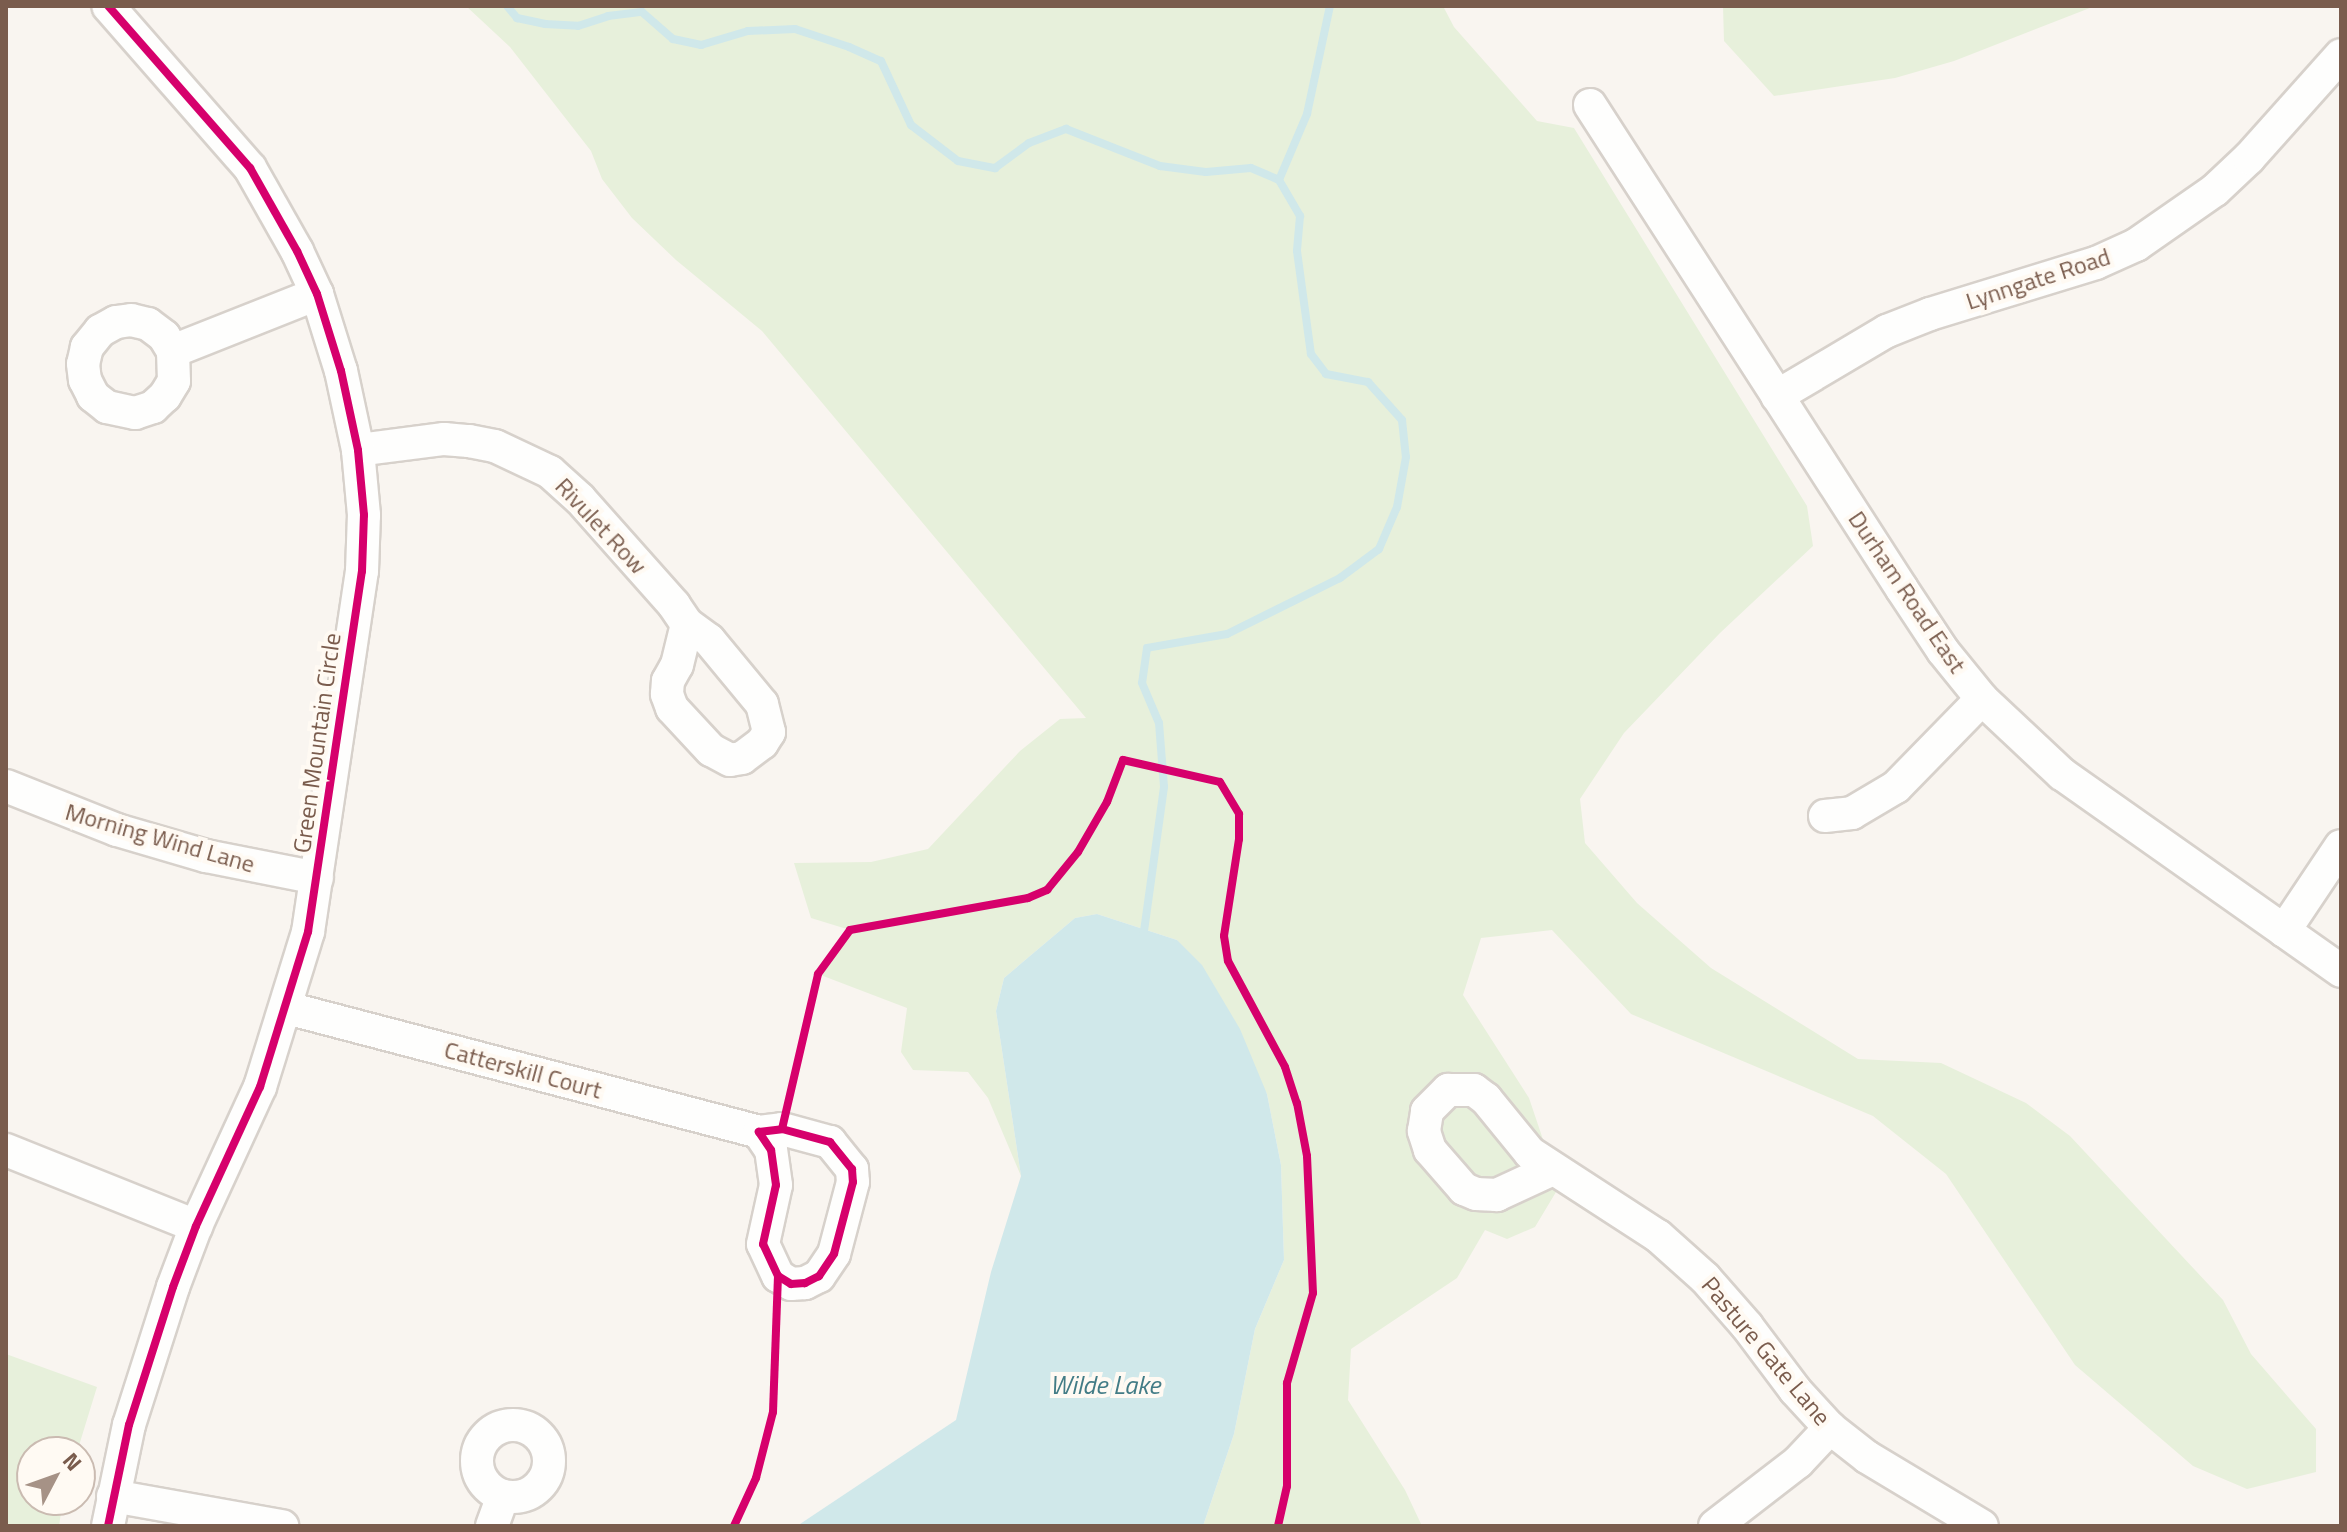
<!DOCTYPE html>
<style>
body{margin:0}
#map{position:relative;width:2347px;height:1532px;overflow:hidden;background:#f9f5f0;font-family:"Titillium Web",sans-serif}
div>[style]{position:absolute}
.green>*{inset:0;background:#e7f0db}
.water>*{inset:0;background:#d0e8ea}
.stream>*{height:8px;margin:-4px;padding:0 4px;transform-origin:4px;border-radius:4px;background:#d0e8ea}
.roads{filter:drop-shadow(2px 0 #d7d1cb) drop-shadow(-2px 0 #d7d1cb) drop-shadow(0 2px #d7d1cb) drop-shadow(0 -2px #d7d1cb)}
.minor>*{height:32px;margin:-16px;padding:0 16px;transform-origin:16px;border-radius:16px;background:#fefefd}
.minor>.ring{margin:-16px;padding:0;box-sizing:content-box;background:none;border:32px solid #fefefd;border-radius:50%}
.cycleway>*{height:8px;margin:-4px;padding:0 4px;transform-origin:4px;border-radius:4px;background:#d6006c}
span{translate:-50% -50%;white-space:nowrap;text-align:center;line-height:1.15;-webkit-text-stroke:8px #fffaf3;paint-order:stroke}
.street-label{font-size:24px;color:#7a5c4d}
.water-label{font-size:26px;color:#437c86;font-style:italic}
.frame{position:absolute;inset:0;border:8px solid #7a5c4d;pointer-events:none}
.north{position:absolute;left:16px;top:1436px;width:80px;height:80px;box-sizing:border-box;background:#fffaf3;border:2px solid #cabbb1;border-radius:50%;rotate:49deg;font-size:22px;font-weight:700;line-height:32px;text-align:center;color:#7a5c4d}
.north::after{content:'';display:block;margin:auto;width:28px;height:36px;background:#a69286;clip-path:polygon(50% 0,100% 100%,50% 72%,0 100%)}
</style>
<div id="map">
<div class="green">
<i style="clip-path:polygon(466px 6px,1443px 6px,1454px 27px,1537px 121px,1574px 128px,1807px 506px,1813px 546px,1720px 633px,1624px 733px,1580px 799px,1585px 843px,1637px 903px,1711px 968px,1858px 1059px,1941px 1063px,2026px 1103px,2070px 1136px,2223px 1300px,2251px 1354px,2316px 1429px,2316px 1472px,2247px 1489px,2193px 1466px,2075px 1365px,1946px 1174px,1873px 1116px,1631px 1014px,1552px 930px,1481px 938px,1463px 995px,1529px 1098px,1559px 1187px,1535px 1227px,1507px 1239px,1485px 1230px,1457px 1278px,1351px 1349px,1348px 1400px,1405px 1490px,1422px 1526px,1203px 1526px,1234px 1434px,1255px 1329px,1284px 1260px,1281px 1165px,1267px 1094px,1177px 940px,1097px 914px,1075px 918px,1004px 978px,996px 1011px,1021px 1176px,988px 1098px,968px 1072px,913px 1070px,901px 1052px,907px 1008px,818px 974px,850px 930px,811px 918px,794px 863px,871px 862px,928px 849px,1020px 751px,1060px 719px,1086px 718px,762px 331px,676px 260px,632px 218px,602px 179px,591px 151px,510px 47px)"></i>
<i style="clip-path:polygon(1723px 6px,2095px 6px,1954px 61px,1895px 78px,1774px 96px,1724px 41px)"></i>
<i style="clip-path:polygon(6px 1354px,97px 1387px,77px 1452px,32px 1452px,32px 1500px,63px 1500px,59px 1526px,6px 1526px)"></i>
</div>
<div class="water">
<i style="clip-path:polygon(1097px 914px,1177px 940px,1202px 965px,1240px 1029px,1267px 1094px,1281px 1165px,1284px 1260px,1255px 1329px,1234px 1434px,1203px 1526px,797px 1526px,956px 1420px,991px 1272px,1021px 1176px,996px 1011px,1004px 978px,1075px 918px)"></i>
</div>
<div class="stream">
<i style="left:507px;top:6px;width:16px;rotate:50deg"></i>
<i style="left:517px;top:18px;width:29px;rotate:12deg"></i>
<i style="left:545px;top:24px;width:33px;rotate:3deg"></i>
<i style="left:578px;top:26px;width:32px;rotate:-18deg"></i>
<i style="left:608px;top:16px;width:34px;rotate:-7deg"></i>
<i style="left:642px;top:12px;width:41px;rotate:41.1deg"></i>
<i style="left:673px;top:39px;width:29px;rotate:12deg"></i>
<i style="left:701px;top:45px;width:49px;rotate:-16.6deg"></i>
<i style="left:748px;top:31px;width:47px;rotate:-2.4deg"></i>
<i style="left:795px;top:29px;width:57px;rotate:18.4deg"></i>
<i style="left:849px;top:47px;width:35px;rotate:24deg"></i>
<i style="left:881px;top:61px;width:71px;rotate:64.9deg"></i>
<i style="left:911px;top:125px;width:59px;rotate:37.5deg"></i>
<i style="left:958px;top:161px;width:38px;rotate:11deg"></i>
<i style="left:995px;top:168px;width:42px;rotate:-36.3deg"></i>
<i style="left:1029px;top:143px;width:40px;rotate:-21deg"></i>
<i style="left:1066px;top:129px;width:101px;rotate:21.5deg"></i>
<i style="left:1160px;top:166px;width:46px;rotate:7.4deg"></i>
<i style="left:1206px;top:172px;width:45px;rotate:-5.1deg"></i>
<i style="left:1251px;top:168px;width:30px;rotate:23deg"></i>
<i style="left:1279px;top:180px;width:42px;rotate:59.7deg"></i>
<i style="left:1300px;top:216px;width:35px;rotate:95deg"></i>
<i style="left:1297px;top:251px;width:104px;rotate:82.3deg"></i>
<i style="left:1311px;top:354px;width:25px;rotate:53deg"></i>
<i style="left:1326px;top:374px;width:43px;rotate:10.8deg"></i>
<i style="left:1368px;top:382px;width:51px;rotate:48.2deg"></i>
<i style="left:1402px;top:420px;width:37px;rotate:84deg"></i>
<i style="left:1406px;top:457px;width:51px;rotate:100.2deg"></i>
<i style="left:1397px;top:507px;width:46px;rotate:113.2deg"></i>
<i style="left:1379px;top:549px;width:49px;rotate:143.4deg"></i>
<i style="left:1340px;top:578px;width:126px;rotate:153.6deg"></i>
<i style="left:1227px;top:634px;width:81px;rotate:170.1deg"></i>
<i style="left:1147px;top:648px;width:35px;rotate:98deg"></i>
<i style="left:1142px;top:683px;width:43px;rotate:67deg"></i>
<i style="left:1159px;top:723px;width:64px;rotate:85.5deg"></i>
<i style="left:1164px;top:787px;width:152px;rotate:97.9deg"></i>
<i style="left:1279px;top:180px;width:72px;rotate:-67deg"></i>
<i style="left:1307px;top:114px;width:110px;rotate:-78deg"></i>
</div>
<div class="roads">
<div class="minor">
<i style="left:1590px;top:105px;width:576px;rotate:57.19deg"></i>
<i style="left:1902px;top:589px;width:74px;rotate:56.5deg"></i>
<i style="left:1943px;top:651px;width:62px;rotate:50.9deg"></i>
<i style="left:1982px;top:699px;width:110px;rotate:43.2deg"></i>
<i style="left:2062px;top:774px;width:342px;rotate:35.2deg"></i>
<i style="left:173px;top:351px;width:17px;rotate:-121deg"></i>
<i style="left:164px;top:336px;width:20px;rotate:-143deg"></i>
<i style="left:148px;top:324px;width:17px;rotate:-167deg"></i>
<i style="left:131px;top:320px;width:15px;rotate:172deg"></i>
<i style="left:116px;top:322px;width:18px;rotate:151deg"></i>
<i style="left:100px;top:331px;width:21px;rotate:129deg"></i>
<i style="left:87px;top:347px;width:17px;rotate:103deg"></i>
<i style="left:83px;top:364px;width:16px;rotate:83deg"></i>
<i style="left:85px;top:380px;width:18px;rotate:63deg"></i>
<i style="left:93px;top:396px;width:18px;rotate:38deg"></i>
<i style="left:107px;top:407px;width:29px;rotate:12deg"></i>
<i style="left:135px;top:413px;width:19px;rotate:-18deg"></i>
<i style="left:153px;top:407px;width:16px;rotate:-43deg"></i>
<i style="left:165px;top:396px;width:17px;rotate:-59deg"></i>
<i style="left:174px;top:381px;width:30px;rotate:-92deg"></i>
<i style="left:173px;top:351px;width:155px;rotate:-21.6deg"></i>
<i style="left:1777px;top:396px;width:128px;rotate:-30.6deg"></i>
<i style="left:1887px;top:331px;width:46px;rotate:-21.6deg"></i>
<i style="left:1930px;top:314px;width:174px;rotate:-17.1deg"></i>
<i style="left:2096px;top:263px;width:44px;rotate:-24.2deg"></i>
<i style="left:2136px;top:245px;width:96px;rotate:-34.8deg"></i>
<i style="left:2215px;top:190px;width:47px;rotate:-43.3deg"></i>
<i style="left:2249px;top:158px;width:138px;rotate:-48.2deg"></i>
<i style="left:358px;top:450px;width:87px;rotate:-7.3deg"></i>
<i style="left:444px;top:439px;width:25px;rotate:5deg"></i>
<i style="left:469px;top:441px;width:26px;rotate:11deg"></i>
<i style="left:495px;top:446px;width:61px;rotate:25.3deg"></i>
<i style="left:550px;top:472px;width:40px;rotate:42deg"></i>
<i style="left:580px;top:499px;width:142px;rotate:48.4deg"></i>
<i style="left:674px;top:605px;width:23px;rotate:56deg"></i>
<i style="left:687px;top:624px;width:27px;rotate:36deg"></i>
<i style="left:709px;top:640px;width:83px;rotate:50.4deg"></i>
<i style="left:762px;top:704px;width:29px;rotate:76deg"></i>
<i style="left:769px;top:732px;width:13px;rotate:122deg"></i>
<i style="left:762px;top:743px;width:25px;rotate:143deg"></i>
<i style="left:742px;top:758px;width:12px;rotate:171deg"></i>
<i style="left:730px;top:760px;width:21px;rotate:-152deg"></i>
<i style="left:711px;top:750px;width:57px;rotate:-132.9deg"></i>
<i style="left:672px;top:708px;width:15px;rotate:-110deg"></i>
<i style="left:667px;top:694px;width:13px;rotate:-86deg"></i>
<i style="left:668px;top:681px;width:18px;rotate:-61deg"></i>
<i style="left:677px;top:665px;width:42px;rotate:-76.3deg"></i>
<i style="left:6px;top:786px;width:119px;rotate:21.6deg"></i>
<i style="left:117px;top:830px;width:93px;rotate:16.3deg"></i>
<i style="left:206px;top:856px;width:113px;rotate:11.2deg"></i>
<i style="left:1825px;top:816px;width:27px;rotate:-6deg"></i>
<i style="left:1852px;top:813px;width:51px;rotate:-30.6deg"></i>
<i style="left:1896px;top:787px;width:123px;rotate:-45.7deg"></i>
<i style="left:2284px;top:931px;width:102px;rotate:-56.2deg"></i>
<i style="left:287px;top:1008px;width:488px;rotate:14.7deg"></i>
<i style="left:782px;top:1129px;width:50px;rotate:15.2deg"></i>
<i style="left:830px;top:1142px;width:35px;rotate:51deg"></i>
<i style="left:852px;top:1169px;width:13px;rotate:86deg"></i>
<i style="left:853px;top:1182px;width:74px;rotate:104.8deg"></i>
<i style="left:834px;top:1254px;width:27px;rotate:124deg"></i>
<i style="left:819px;top:1276px;width:16px;rotate:153deg"></i>
<i style="left:805px;top:1283px;width:14px;rotate:176deg"></i>
<i style="left:791px;top:1284px;width:15px;rotate:-148deg"></i>
<i style="left:778px;top:1276px;width:35px;rotate:-115deg"></i>
<i style="left:763px;top:1244px;width:60px;rotate:-77.6deg"></i>
<i style="left:776px;top:1185px;width:35px;rotate:-98deg"></i>
<i style="left:771px;top:1150px;width:22px;rotate:-124deg"></i>
<i style="left:759px;top:1132px;width:23px;rotate:-7deg"></i>
<i style="left:6px;top:1150px;width:205px;rotate:21.8deg"></i>
<i style="left:1553px;top:1169px;width:62px;rotate:155.1deg"></i>
<i style="left:1497px;top:1195px;width:21px;rotate:-177deg"></i>
<i style="left:1476px;top:1194px;width:13px;rotate:-157deg"></i>
<i style="left:1464px;top:1189px;width:52px;rotate:-131.1deg"></i>
<i style="left:1430px;top:1150px;width:20px;rotate:-108deg"></i>
<i style="left:1424px;top:1131px;width:20px;rotate:-81deg"></i>
<i style="left:1427px;top:1111px;width:30px;rotate:-45deg"></i>
<i style="left:1448px;top:1090px;width:26px"></i>
<i style="left:1474px;top:1090px;width:15px;rotate:37deg"></i>
<i style="left:1486px;top:1099px;width:70px;rotate:50.8deg"></i>
<i style="left:1530px;top:1153px;width:153px;rotate:33deg"></i>
<i style="left:1658px;top:1236px;width:63px;rotate:41.8deg"></i>
<i style="left:1705px;top:1278px;width:64px;rotate:48.8deg"></i>
<i style="left:1747px;top:1326px;width:80px;rotate:53.1deg"></i>
<i style="left:1795px;top:1390px;width:52px;rotate:47.4deg"></i>
<i style="left:1830px;top:1428px;width:47px;rotate:38.1deg"></i>
<i style="left:1867px;top:1457px;width:134px;rotate:31deg"></i>
<i class="ring" style="left:477px;top:1425px;width:40px;height:40px"></i>
<i style="left:113px;top:1496px;width:172px;rotate:10.1deg"></i>
<i style="left:108px;top:1526px;width:103px;rotate:-78.3deg"></i>
<i style="left:129px;top:1425px;width:145px;rotate:-72.3deg"></i>
<i style="left:173px;top:1287px;width:65px;rotate:-69.3deg"></i>
<i style="left:196px;top:1226px;width:153px;rotate:-65.3deg"></i>
<i style="left:260px;top:1087px;width:162px;rotate:-72.8deg"></i>
<i style="left:308px;top:932px;width:365px;rotate:-81.5deg"></i>
<i style="left:362px;top:571px;width:56px;rotate:-88deg"></i>
<i style="left:364px;top:515px;width:65px;rotate:-95.3deg"></i>
<i style="left:358px;top:450px;width:81px;rotate:-102.1deg"></i>
<i style="left:341px;top:371px;width:81px;rotate:-107.3deg"></i>
<i style="left:317px;top:294px;width:47px;rotate:-114.9deg"></i>
<i style="left:297px;top:251px;width:95px;rotate:-119.5deg"></i>
<i style="left:250px;top:168px;width:215px;rotate:-131.2deg"></i>
<i style="left:492px;top:1526px;width:32px;rotate:-70deg"></i>
<i style="left:1715px;top:1526px;width:105px;rotate:-37.6deg"></i>
<i style="left:1798px;top:1462px;width:47px;rotate:-46.7deg"></i>
</div>
</div>
<div class="cycleway">
<i style="left:782px;top:1129px;width:159px;rotate:-76.9deg"></i>
<i style="left:818px;top:974px;width:54px;rotate:-54deg"></i>
<i style="left:850px;top:930px;width:181px;rotate:-10.2deg"></i>
<i style="left:1028px;top:898px;width:21px;rotate:-23deg"></i>
<i style="left:1047px;top:890px;width:49px;rotate:-50.8deg"></i>
<i style="left:1078px;top:852px;width:58px;rotate:-59.9deg"></i>
<i style="left:1107px;top:802px;width:45px;rotate:-69.1deg"></i>
<i style="left:1123px;top:760px;width:99px;rotate:12.8deg"></i>
<i style="left:1220px;top:782px;width:37px;rotate:59deg"></i>
<i style="left:1239px;top:814px;width:25px;rotate:90deg"></i>
<i style="left:1239px;top:839px;width:98px;rotate:98.8deg"></i>
<i style="left:1224px;top:936px;width:25px;rotate:81deg"></i>
<i style="left:1228px;top:961px;width:120px;rotate:61.7deg"></i>
<i style="left:1285px;top:1067px;width:38px;rotate:72deg"></i>
<i style="left:1297px;top:1103px;width:54px;rotate:79.3deg"></i>
<i style="left:1307px;top:1156px;width:137px;rotate:87.5deg"></i>
<i style="left:1313px;top:1293px;width:94px;rotate:106.1deg"></i>
<i style="left:1287px;top:1383px;width:103px;rotate:90deg"></i>
<i style="left:1287px;top:1486px;width:41px;rotate:102.7deg"></i>
<i style="left:782px;top:1129px;width:50px;rotate:15.2deg"></i>
<i style="left:830px;top:1142px;width:35px;rotate:51deg"></i>
<i style="left:852px;top:1169px;width:13px;rotate:86deg"></i>
<i style="left:853px;top:1182px;width:74px;rotate:104.8deg"></i>
<i style="left:834px;top:1254px;width:27px;rotate:124deg"></i>
<i style="left:819px;top:1276px;width:16px;rotate:153deg"></i>
<i style="left:805px;top:1283px;width:14px;rotate:176deg"></i>
<i style="left:791px;top:1284px;width:15px;rotate:-148deg"></i>
<i style="left:778px;top:1276px;width:35px;rotate:-115deg"></i>
<i style="left:763px;top:1244px;width:60px;rotate:-77.6deg"></i>
<i style="left:776px;top:1185px;width:35px;rotate:-98deg"></i>
<i style="left:771px;top:1150px;width:22px;rotate:-124deg"></i>
<i style="left:759px;top:1132px;width:23px;rotate:-7deg"></i>
<i style="left:108px;top:1526px;width:103px;rotate:-78.3deg"></i>
<i style="left:129px;top:1425px;width:145px;rotate:-72.3deg"></i>
<i style="left:173px;top:1287px;width:65px;rotate:-69.3deg"></i>
<i style="left:196px;top:1226px;width:153px;rotate:-65.3deg"></i>
<i style="left:260px;top:1087px;width:162px;rotate:-72.8deg"></i>
<i style="left:308px;top:932px;width:365px;rotate:-81.5deg"></i>
<i style="left:362px;top:571px;width:56px;rotate:-88deg"></i>
<i style="left:364px;top:515px;width:65px;rotate:-95.3deg"></i>
<i style="left:358px;top:450px;width:81px;rotate:-102.1deg"></i>
<i style="left:341px;top:371px;width:81px;rotate:-107.3deg"></i>
<i style="left:317px;top:294px;width:47px;rotate:-114.9deg"></i>
<i style="left:297px;top:251px;width:95px;rotate:-119.5deg"></i>
<i style="left:250px;top:168px;width:215px;rotate:-131.2deg"></i>
<i style="left:734px;top:1526px;width:53px;rotate:-65.4deg"></i>
<i style="left:756px;top:1478px;width:68px;rotate:-75.6deg"></i>
<i style="left:773px;top:1412px;width:136px;rotate:-87.9deg"></i>
</div>
<div class="street-label">
<span style="left:2038px;top:279px;rotate:-18deg">Lynngate Road</span>
<span style="left:601px;top:526px;rotate:47deg">Rivulet Row</span>
<span style="left:1907px;top:592px;rotate:56deg">Durham Road East</span>
<span style="left:317px;top:743px;rotate:-82deg">Green Mountain Circle</span>
<span style="left:160px;top:838px;rotate:16deg">Morning Wind Lane</span>
<span style="left:523px;top:1070px;rotate:15deg">Catterskill Court</span>
<span style="left:1766px;top:1351px;rotate:50deg">Pasture Gate Lane</span>
</div>
<div class="water-label">
<span style="left:1105px;top:1385px">Wilde Lake</span>
</div>
<div class="frame"></div>
<div class="north">N</div>
</div>
